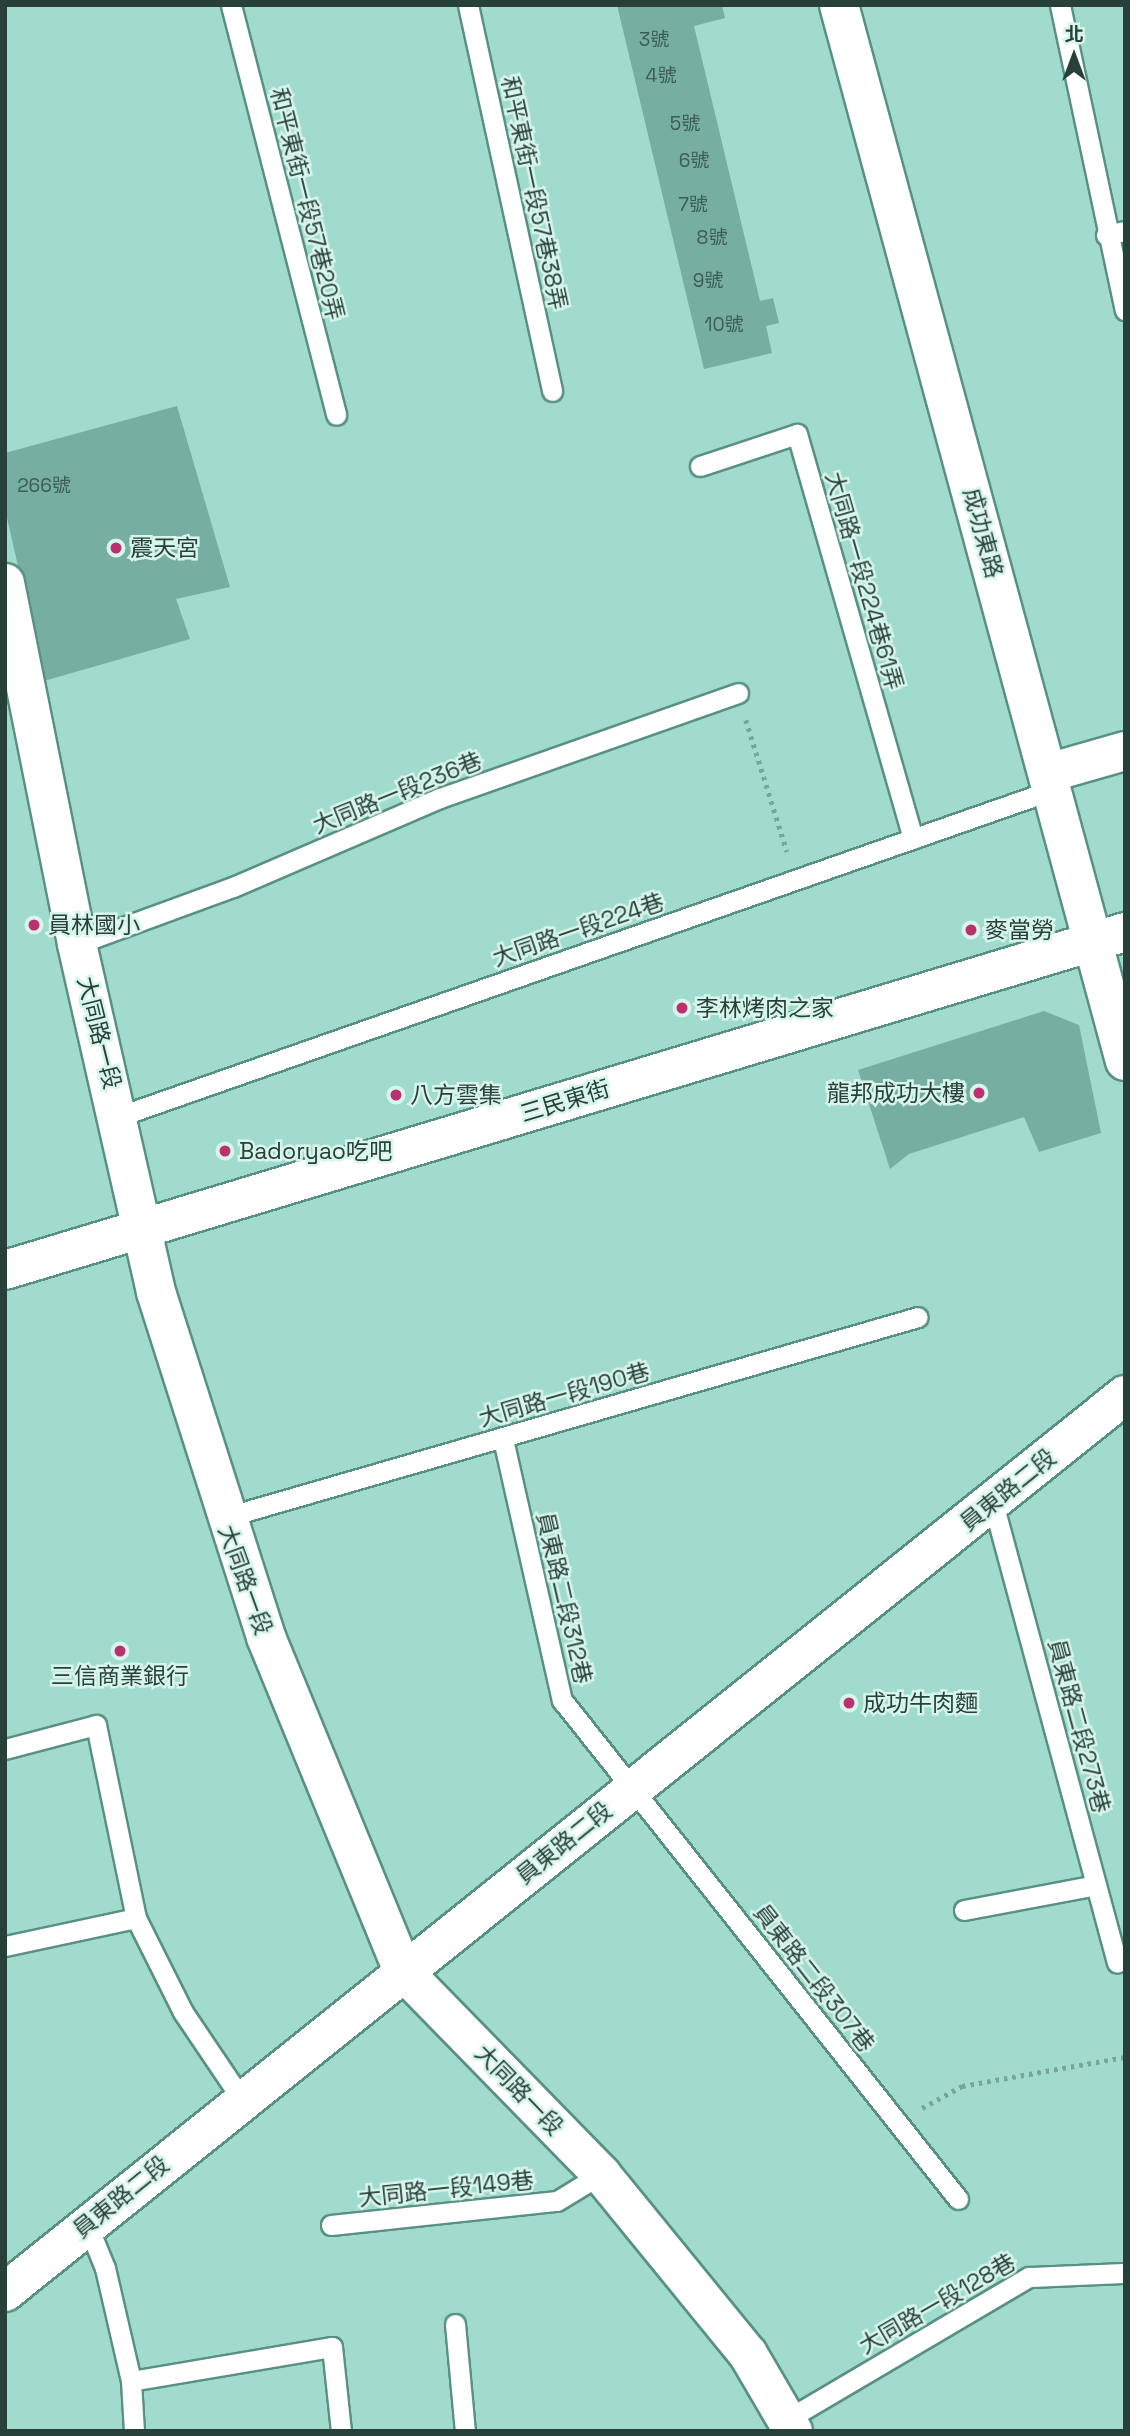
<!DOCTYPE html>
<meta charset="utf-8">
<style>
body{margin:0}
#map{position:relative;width:1130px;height:2436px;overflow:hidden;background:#a1dbcd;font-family:"Space Grotesk","Noto Sans TC",sans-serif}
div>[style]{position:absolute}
.building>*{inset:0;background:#76afa2}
.path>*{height:4.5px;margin-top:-2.25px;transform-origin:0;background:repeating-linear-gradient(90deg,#77a59a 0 3.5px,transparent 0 8.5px)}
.roads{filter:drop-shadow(2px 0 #599084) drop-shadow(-2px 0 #599084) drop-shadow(0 2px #599084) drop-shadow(0 -2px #599084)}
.service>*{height:19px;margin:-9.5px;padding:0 9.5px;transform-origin:9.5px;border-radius:9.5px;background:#fff}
.minor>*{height:38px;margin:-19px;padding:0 19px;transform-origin:19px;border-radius:19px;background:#fff}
.tertiary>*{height:38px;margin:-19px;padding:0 19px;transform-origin:19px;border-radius:19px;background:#fff}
.dots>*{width:19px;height:19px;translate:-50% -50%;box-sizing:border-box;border:4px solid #d8f5ed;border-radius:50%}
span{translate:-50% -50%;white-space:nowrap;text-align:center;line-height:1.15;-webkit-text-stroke:5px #d8f5ed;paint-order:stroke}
.number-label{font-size:19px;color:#3c5c54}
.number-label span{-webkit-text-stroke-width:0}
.street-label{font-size:23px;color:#28403a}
.poi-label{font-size:23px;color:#28403a}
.left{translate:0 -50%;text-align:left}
.right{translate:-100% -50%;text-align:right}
.frame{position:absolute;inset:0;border:7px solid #28403a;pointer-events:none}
.north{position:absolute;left:1039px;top:21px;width:70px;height:70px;-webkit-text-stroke:5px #d8f5ed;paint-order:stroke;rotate:0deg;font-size:19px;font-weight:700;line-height:28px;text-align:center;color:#28403a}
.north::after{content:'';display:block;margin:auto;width:24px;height:32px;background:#28403a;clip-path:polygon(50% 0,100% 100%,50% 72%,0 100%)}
</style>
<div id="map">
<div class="building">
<i style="clip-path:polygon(617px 5px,722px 5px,725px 18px,694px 26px,760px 301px,773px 298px,779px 323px,766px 326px,772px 353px,704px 369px)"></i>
<i style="clip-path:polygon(177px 406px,230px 587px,176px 599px,190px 639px,44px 681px,5px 509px,5px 453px)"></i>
<i style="clip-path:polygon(1044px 1011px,1079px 1025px,1101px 1133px,1039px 1152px,1024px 1117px,909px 1154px,890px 1169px,858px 1070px)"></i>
</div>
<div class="path">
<i style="left:746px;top:720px;width:138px;rotate:72.7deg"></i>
<i style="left:922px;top:2108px;width:46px;rotate:-28.8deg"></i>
<i style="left:962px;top:2086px;width:166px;rotate:-10.1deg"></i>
</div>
<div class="roads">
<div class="service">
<i style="left:231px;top:5px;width:423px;rotate:75.6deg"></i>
<i style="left:468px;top:5px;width:395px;rotate:77.7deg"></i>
<i style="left:1060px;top:5px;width:312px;rotate:78deg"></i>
<i style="left:1106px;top:235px;width:19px;rotate:-12deg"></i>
<i style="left:700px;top:466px;width:102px;rotate:-18.3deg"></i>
<i style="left:797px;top:434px;width:421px;rotate:74deg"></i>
<i style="left:77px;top:944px;width:166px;rotate:-20.1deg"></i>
<i style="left:233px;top:887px;width:225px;rotate:-23.3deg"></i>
<i style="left:440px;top:798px;width:316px;rotate:-19.4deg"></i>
<i style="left:120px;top:1116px;width:987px;rotate:-19.28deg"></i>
<i style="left:503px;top:1439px;width:268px;rotate:77.3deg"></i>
<i style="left:562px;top:1700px;width:637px;rotate:51.56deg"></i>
<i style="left:993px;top:1503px;width:476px;rotate:74.9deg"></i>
<i style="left:223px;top:1518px;width:723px;rotate:-16.13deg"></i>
<i style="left:5px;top:1749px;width:94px;rotate:-14.8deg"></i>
<i style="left:96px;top:1725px;width:197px;rotate:78.3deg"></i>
<i style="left:136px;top:1918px;width:105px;rotate:63.4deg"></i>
<i style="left:183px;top:2012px;width:107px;rotate:56deg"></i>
<i style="left:964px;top:1910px;width:134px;rotate:-10.7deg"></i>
<i style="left:5px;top:1946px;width:134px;rotate:-12.1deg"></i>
<i style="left:87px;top:2224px;width:48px;rotate:67.8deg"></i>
<i style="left:105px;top:2268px;width:116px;rotate:77deg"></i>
<i style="left:131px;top:2381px;width:50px;rotate:86.6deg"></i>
<i style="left:331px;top:2225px;width:227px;rotate:-6.1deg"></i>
<i style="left:557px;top:2201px;width:52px;rotate:-31.5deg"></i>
<i style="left:455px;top:2324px;width:107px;rotate:84.7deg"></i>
<i style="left:131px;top:2381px;width:204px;rotate:-9.6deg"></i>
<i style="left:332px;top:2347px;width:84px;rotate:83.9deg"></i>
<i style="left:786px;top:2420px;width:282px;rotate:-30.5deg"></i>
<i style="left:1029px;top:2277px;width:96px;rotate:-2.4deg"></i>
</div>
<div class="minor">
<i style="left:839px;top:5px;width:1094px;rotate:74.85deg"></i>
<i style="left:5px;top:583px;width:368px;rotate:78.7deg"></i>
<i style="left:77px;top:944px;width:357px;rotate:77.2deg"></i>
<i style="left:156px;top:1292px;width:362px;rotate:72.3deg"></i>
<i style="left:266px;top:1637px;width:361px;rotate:67.7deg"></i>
<i style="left:403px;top:1971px;width:284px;rotate:45.7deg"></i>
<i style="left:601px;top:2174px;width:232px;rotate:50.8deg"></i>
<i style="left:748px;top:2354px;width:89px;rotate:59.7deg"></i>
<i style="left:1048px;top:773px;width:80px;rotate:-15.9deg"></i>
<i style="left:5px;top:1270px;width:1170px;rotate:-16.79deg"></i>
</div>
<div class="tertiary">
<i style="left:5px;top:2292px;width:1435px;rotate:-38.69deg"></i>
</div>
</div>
<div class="dots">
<i style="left:116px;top:548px;background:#ba316d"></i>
<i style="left:34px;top:925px;background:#ba316d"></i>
<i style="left:971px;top:930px;background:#ba316d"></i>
<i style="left:682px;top:1008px;background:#ba316d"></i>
<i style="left:979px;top:1093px;background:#ba316d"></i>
<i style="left:396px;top:1095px;background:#ba316d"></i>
<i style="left:225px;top:1151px;background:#ba316d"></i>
<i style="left:120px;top:1651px;background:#ba316d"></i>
<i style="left:849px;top:1703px;background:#ba316d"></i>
</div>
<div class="number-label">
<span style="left:654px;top:40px">3號</span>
<span style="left:661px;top:76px">4號</span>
<span style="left:685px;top:124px">5號</span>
<span style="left:694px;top:161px">6號</span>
<span style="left:693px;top:205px">7號</span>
<span style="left:712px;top:238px">8號</span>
<span style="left:708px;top:281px">9號</span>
<span style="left:724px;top:325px">10號</span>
<span style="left:44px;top:486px">266號</span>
</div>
<div class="street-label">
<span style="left:534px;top:193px;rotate:78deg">和平東街一段57巷38弄</span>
<span style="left:307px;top:204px;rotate:76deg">和平東街一段57巷20弄</span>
<span style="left:983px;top:533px;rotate:75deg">成功東路</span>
<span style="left:864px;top:581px;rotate:74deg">大同路一段224巷61弄</span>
<span style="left:397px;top:793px;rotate:-22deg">大同路一段236巷</span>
<span style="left:578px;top:930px;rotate:-19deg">大同路一段224巷</span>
<span style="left:99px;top:1033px;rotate:76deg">大同路一段</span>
<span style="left:565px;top:1101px;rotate:-17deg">三民東街</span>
<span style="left:564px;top:1395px;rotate:-16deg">大同路一段190巷</span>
<span style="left:1008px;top:1490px;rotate:-39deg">員東路二段</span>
<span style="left:245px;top:1580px;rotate:70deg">大同路一段</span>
<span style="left:564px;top:1598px;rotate:77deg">員東路二段312巷</span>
<span style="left:1079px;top:1726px;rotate:75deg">員東路二段273巷</span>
<span style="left:564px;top:1843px;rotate:-39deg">員東路二段</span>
<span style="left:814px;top:1978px;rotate:52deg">員東路二段307巷</span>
<span style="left:519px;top:2090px;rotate:46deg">大同路一段</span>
<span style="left:446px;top:2189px;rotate:-6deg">大同路一段149巷</span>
<span style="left:121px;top:2197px;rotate:-39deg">員東路二段</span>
<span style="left:937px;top:2304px;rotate:-30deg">大同路一段128巷</span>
</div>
<div class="poi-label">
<span class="left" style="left:130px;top:548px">震天宮</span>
<span class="left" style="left:48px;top:925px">員林國小</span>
<span class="left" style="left:985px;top:930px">麥當勞</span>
<span class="left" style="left:696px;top:1008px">李林烤肉之家</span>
<span class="right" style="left:965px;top:1093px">龍邦成功大樓</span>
<span class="left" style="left:410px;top:1095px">八方雲集</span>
<span class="left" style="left:239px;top:1151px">Badoryao吃吧</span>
<span style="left:120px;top:1676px">三信商業銀行</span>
<span class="left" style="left:863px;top:1703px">成功牛肉麵</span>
</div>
<div class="frame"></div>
<div class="north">北</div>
</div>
